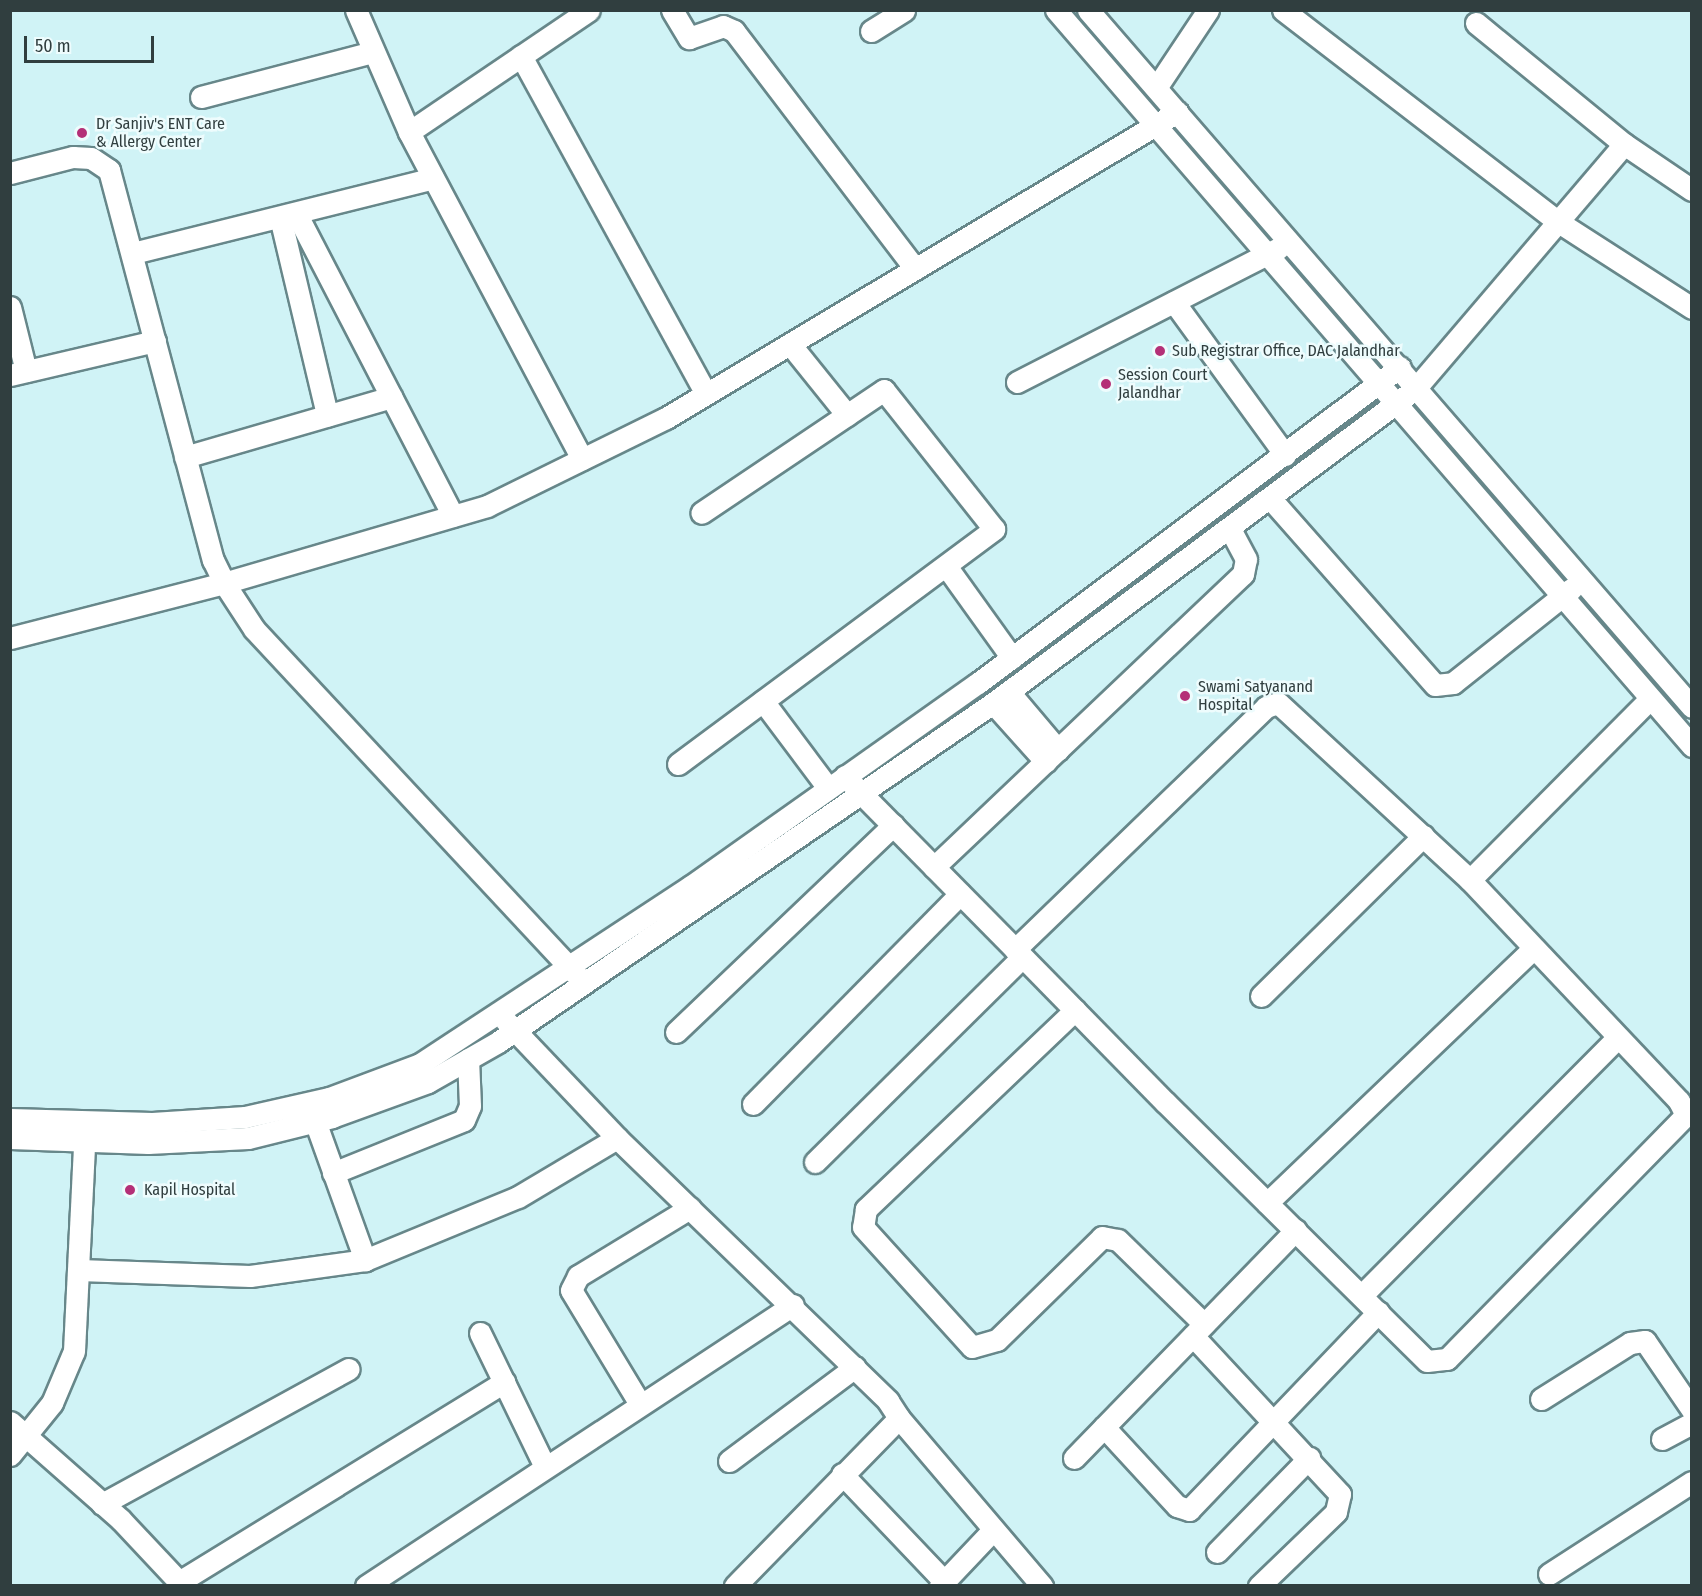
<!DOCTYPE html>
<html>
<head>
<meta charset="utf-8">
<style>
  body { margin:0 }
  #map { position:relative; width:1702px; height:1596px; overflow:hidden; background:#d0f3f6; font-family:"Fira Sans Condensed",sans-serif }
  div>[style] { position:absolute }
  .roads { filter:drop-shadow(2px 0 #67878a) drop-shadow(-2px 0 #67878a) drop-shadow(0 2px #67878a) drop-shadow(0 -2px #67878a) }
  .minor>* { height:21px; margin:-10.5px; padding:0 10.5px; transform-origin:10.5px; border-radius:10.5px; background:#fff }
  .dots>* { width:16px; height:16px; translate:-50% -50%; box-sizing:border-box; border:3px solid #eefcfd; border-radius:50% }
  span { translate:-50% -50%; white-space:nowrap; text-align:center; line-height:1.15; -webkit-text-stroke:5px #eefcfd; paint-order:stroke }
  .poi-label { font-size:16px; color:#303e3f }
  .left { translate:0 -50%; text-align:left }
  .frame { position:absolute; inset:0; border:12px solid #303e3f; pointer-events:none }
  .scale { position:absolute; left:24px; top:36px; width:130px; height:27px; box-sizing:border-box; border:3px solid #303e3f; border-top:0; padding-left:8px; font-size:18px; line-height:21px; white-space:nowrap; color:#303e3f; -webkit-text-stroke:4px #eefcfd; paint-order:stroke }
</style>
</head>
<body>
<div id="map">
  <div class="roads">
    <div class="minor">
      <i style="left:356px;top:10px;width:133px;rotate:66.5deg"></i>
      <i style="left:409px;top:132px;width:370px;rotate:62.1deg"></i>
      <i style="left:672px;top:10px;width:33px;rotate:59deg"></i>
      <i style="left:689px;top:38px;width:36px;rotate:-19deg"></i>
      <i style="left:723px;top:26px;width:12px;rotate:24deg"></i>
      <i style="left:734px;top:31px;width:299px;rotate:52.7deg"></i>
      <i style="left:1056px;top:10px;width:973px;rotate:49.17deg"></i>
      <i style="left:1088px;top:10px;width:922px;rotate:49.09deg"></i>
      <i style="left:1283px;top:10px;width:349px;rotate:37.6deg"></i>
      <i style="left:1560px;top:223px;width:157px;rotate:32.8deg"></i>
      <i style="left:1476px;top:23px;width:191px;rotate:39.3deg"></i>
      <i style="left:1624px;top:144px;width:82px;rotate:34.1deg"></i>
      <i style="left:871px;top:31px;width:39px;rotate:-32deg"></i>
      <i style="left:521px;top:56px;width:385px;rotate:61.3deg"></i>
      <i style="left:1156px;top:88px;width:94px;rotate:-56.3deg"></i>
      <i style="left:201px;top:97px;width:177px;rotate:-14.7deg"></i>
      <i style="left:409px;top:132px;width:217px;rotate:-34.1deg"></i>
      <i style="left:10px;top:173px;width:65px;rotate:-14.3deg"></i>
      <i style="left:73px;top:157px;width:18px;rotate:3deg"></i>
      <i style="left:91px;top:158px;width:22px;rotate:34deg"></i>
      <i style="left:109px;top:170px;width:404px;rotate:75.1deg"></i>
      <i style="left:213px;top:560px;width:25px;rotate:64deg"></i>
      <i style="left:224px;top:583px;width:55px;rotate:56.9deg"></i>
      <i style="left:254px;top:629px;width:476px;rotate:47deg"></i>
      <i style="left:296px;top:213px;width:341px;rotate:62.6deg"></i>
      <i style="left:280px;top:217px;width:204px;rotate:76.6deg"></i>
      <i style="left:133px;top:253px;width:309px;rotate:-14deg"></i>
      <i style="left:1174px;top:302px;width:189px;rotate:54deg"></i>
      <i style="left:10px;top:307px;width:66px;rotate:76deg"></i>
      <i style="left:790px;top:344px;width:91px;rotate:51.2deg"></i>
      <i style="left:10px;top:375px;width:149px;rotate:-13.2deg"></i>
      <i style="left:1017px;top:382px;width:294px;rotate:-27.1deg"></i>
      <i style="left:185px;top:457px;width:215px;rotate:-16.2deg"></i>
      <i style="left:1270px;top:498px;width:249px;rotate:48.6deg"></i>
      <i style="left:1435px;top:685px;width:18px;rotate:-6deg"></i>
      <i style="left:1453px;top:683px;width:151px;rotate:-38.5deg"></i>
      <i style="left:946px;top:566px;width:113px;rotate:54.3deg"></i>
      <i style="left:10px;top:638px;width:221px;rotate:-14.4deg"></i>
      <i style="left:224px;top:583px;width:274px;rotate:-16.3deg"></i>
      <i style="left:487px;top:506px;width:199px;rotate:-26.2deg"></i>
      <i style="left:666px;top:418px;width:596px;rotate:-30.91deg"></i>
      <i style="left:1009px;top:692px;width:76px;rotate:49.8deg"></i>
      <i style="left:763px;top:701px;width:109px;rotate:53.2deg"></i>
      <i style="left:993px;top:703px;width:79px;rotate:48.1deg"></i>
      <i style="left:678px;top:764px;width:394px;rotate:-36.6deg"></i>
      <i style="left:994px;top:529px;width:177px;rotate:-128.4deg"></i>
      <i style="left:884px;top:390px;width:220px;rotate:146.1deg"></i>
      <i style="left:845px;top:776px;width:25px;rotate:47deg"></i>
      <i style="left:862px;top:794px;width:103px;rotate:45.4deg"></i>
      <i style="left:934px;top:867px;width:115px;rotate:45.4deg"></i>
      <i style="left:1015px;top:949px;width:214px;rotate:45.6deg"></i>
      <i style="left:1165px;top:1102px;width:368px;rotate:44.7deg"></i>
      <i style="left:1427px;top:1361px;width:20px;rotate:-6deg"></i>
      <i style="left:1447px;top:1359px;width:342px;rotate:-45.6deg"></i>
      <i style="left:1686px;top:1115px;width:16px;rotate:-117deg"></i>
      <i style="left:1679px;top:1101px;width:304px;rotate:-133.4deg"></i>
      <i style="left:1470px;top:880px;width:261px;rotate:-137.3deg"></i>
      <i style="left:1278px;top:703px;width:13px;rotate:162deg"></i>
      <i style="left:1266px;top:707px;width:349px;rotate:136deg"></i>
      <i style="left:934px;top:867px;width:426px;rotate:-43.5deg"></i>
      <i style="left:1243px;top:574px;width:15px;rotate:-79deg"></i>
      <i style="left:1246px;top:559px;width:34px;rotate:-118deg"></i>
      <i style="left:1470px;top:880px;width:255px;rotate:-45.2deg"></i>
      <i style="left:1261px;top:996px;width:228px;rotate:-44.6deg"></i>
      <i style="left:1075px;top:1010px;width:289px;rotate:136.4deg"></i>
      <i style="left:866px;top:1209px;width:18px;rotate:99deg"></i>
      <i style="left:863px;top:1227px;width:162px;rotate:47.8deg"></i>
      <i style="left:972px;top:1347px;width:26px;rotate:-16deg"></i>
      <i style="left:997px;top:1340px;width:147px;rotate:-44.4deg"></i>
      <i style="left:1102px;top:1237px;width:16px;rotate:11deg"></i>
      <i style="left:1118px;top:1240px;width:120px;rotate:44.3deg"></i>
      <i style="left:505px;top:1020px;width:163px;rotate:46.5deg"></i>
      <i style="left:617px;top:1138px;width:378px;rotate:44.1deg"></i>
      <i style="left:888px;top:1401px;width:20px;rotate:57deg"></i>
      <i style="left:899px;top:1418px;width:235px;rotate:134.3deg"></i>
      <i style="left:676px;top:1032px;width:300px;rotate:-43.6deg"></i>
      <i style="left:753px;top:1104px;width:295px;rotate:-45.4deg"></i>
      <i style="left:10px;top:1119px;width:142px;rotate:1.6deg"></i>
      <i style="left:152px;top:1123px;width:93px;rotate:-3.7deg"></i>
      <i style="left:245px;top:1117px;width:86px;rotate:-12.7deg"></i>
      <i style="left:329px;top:1098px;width:97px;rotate:-20.5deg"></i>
      <i style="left:420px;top:1064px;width:324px;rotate:-33.3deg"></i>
      <i style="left:691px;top:886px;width:352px;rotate:-35.3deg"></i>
      <i style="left:978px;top:683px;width:527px;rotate:-36.83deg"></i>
      <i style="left:315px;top:1121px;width:148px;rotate:70.2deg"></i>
      <i style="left:10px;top:1138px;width:138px;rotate:2.1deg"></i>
      <i style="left:148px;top:1143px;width:100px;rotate:-2.9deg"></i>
      <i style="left:248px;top:1138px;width:87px;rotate:-14deg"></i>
      <i style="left:332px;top:1117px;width:102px;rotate:-20deg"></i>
      <i style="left:428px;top:1082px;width:81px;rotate:-29.7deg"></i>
      <i style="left:498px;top:1042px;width:600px;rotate:-34.41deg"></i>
      <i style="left:993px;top:703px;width:526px;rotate:-36.65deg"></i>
      <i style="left:1415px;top:389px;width:322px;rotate:-49.5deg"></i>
      <i style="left:815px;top:1162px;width:291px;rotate:-44.7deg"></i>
      <i style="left:333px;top:1173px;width:141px;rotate:-22deg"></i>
      <i style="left:464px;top:1120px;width:15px;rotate:-67deg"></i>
      <i style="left:470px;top:1106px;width:47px;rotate:-92.4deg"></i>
      <i style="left:1267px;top:1203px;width:366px;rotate:-43.7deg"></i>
      <i style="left:79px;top:1270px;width:171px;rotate:2deg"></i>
      <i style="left:250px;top:1276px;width:116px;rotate:-7.9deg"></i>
      <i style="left:365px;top:1260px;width:165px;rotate:-22.4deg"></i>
      <i style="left:518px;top:1197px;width:115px;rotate:-30.8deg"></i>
      <i style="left:1362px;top:1295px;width:359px;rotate:-45.2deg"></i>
      <i style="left:480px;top:1333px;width:149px;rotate:64.1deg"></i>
      <i style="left:1193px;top:1336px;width:216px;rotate:47.1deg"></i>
      <i style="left:1340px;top:1494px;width:18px;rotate:103deg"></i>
      <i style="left:1336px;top:1512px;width:107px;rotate:136.1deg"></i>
      <i style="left:1541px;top:1399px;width:105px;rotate:-32.2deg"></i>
      <i style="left:1630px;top:1343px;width:15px;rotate:-8deg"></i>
      <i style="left:1645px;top:1341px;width:83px;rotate:55.7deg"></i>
      <i style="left:640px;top:1404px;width:133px;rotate:-121.2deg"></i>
      <i style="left:571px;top:1290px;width:16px;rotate:-63deg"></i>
      <i style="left:578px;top:1276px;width:131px;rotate:-31.3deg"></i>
      <i style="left:899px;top:1418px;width:221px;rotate:49.6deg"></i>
      <i style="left:10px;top:1422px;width:148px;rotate:41.4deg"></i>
      <i style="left:121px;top:1520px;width:91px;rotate:46.8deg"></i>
      <i style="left:1104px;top:1427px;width:108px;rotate:47.3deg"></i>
      <i style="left:1177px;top:1506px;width:13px;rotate:18deg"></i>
      <i style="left:1189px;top:1510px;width:274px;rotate:-46.3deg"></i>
      <i style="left:1662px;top:1439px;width:34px;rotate:-28deg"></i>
      <i style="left:10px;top:1455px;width:67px;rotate:-51.1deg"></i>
      <i style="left:52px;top:1403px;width:56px;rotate:-67.1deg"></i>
      <i style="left:74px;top:1351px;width:223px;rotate:-87.2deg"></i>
      <i style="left:1074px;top:1458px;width:318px;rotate:-45.8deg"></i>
      <i style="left:729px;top:1461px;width:157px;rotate:-36.7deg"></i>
      <i style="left:842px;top:1474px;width:148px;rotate:46.4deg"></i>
      <i style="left:102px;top:1504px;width:281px;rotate:-28.7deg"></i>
      <i style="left:1217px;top:1552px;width:132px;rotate:-45.6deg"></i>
      <i style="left:1549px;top:1574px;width:170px;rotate:-32.8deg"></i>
      <i style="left:179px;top:1582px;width:382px;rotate:-31.6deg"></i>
      <i style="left:366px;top:1586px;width:511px;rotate:-33.35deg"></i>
      <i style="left:940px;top:1586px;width:74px;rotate:-46.6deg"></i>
    </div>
  </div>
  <div class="dots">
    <i style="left:82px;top:133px;background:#b43077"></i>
    <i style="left:1160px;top:351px;background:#b43077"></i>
    <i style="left:1106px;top:384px;background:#b43077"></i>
    <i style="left:1185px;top:696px;background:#b43077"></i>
    <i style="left:130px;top:1190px;background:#b43077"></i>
  </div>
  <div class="poi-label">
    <span class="left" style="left:96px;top:133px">Dr Sanjiv's ENT Care<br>&amp; Allergy Center</span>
    <span class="left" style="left:1172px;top:351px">Sub Registrar Office, DAC Jalandhar</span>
    <span class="left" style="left:1118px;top:384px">Session Court<br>Jalandhar</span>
    <span class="left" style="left:1198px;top:696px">Swami Satyanand<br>Hospital</span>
    <span class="left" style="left:144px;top:1190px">Kapil Hospital</span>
  </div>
  <div class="frame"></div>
  <div class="scale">50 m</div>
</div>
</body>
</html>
